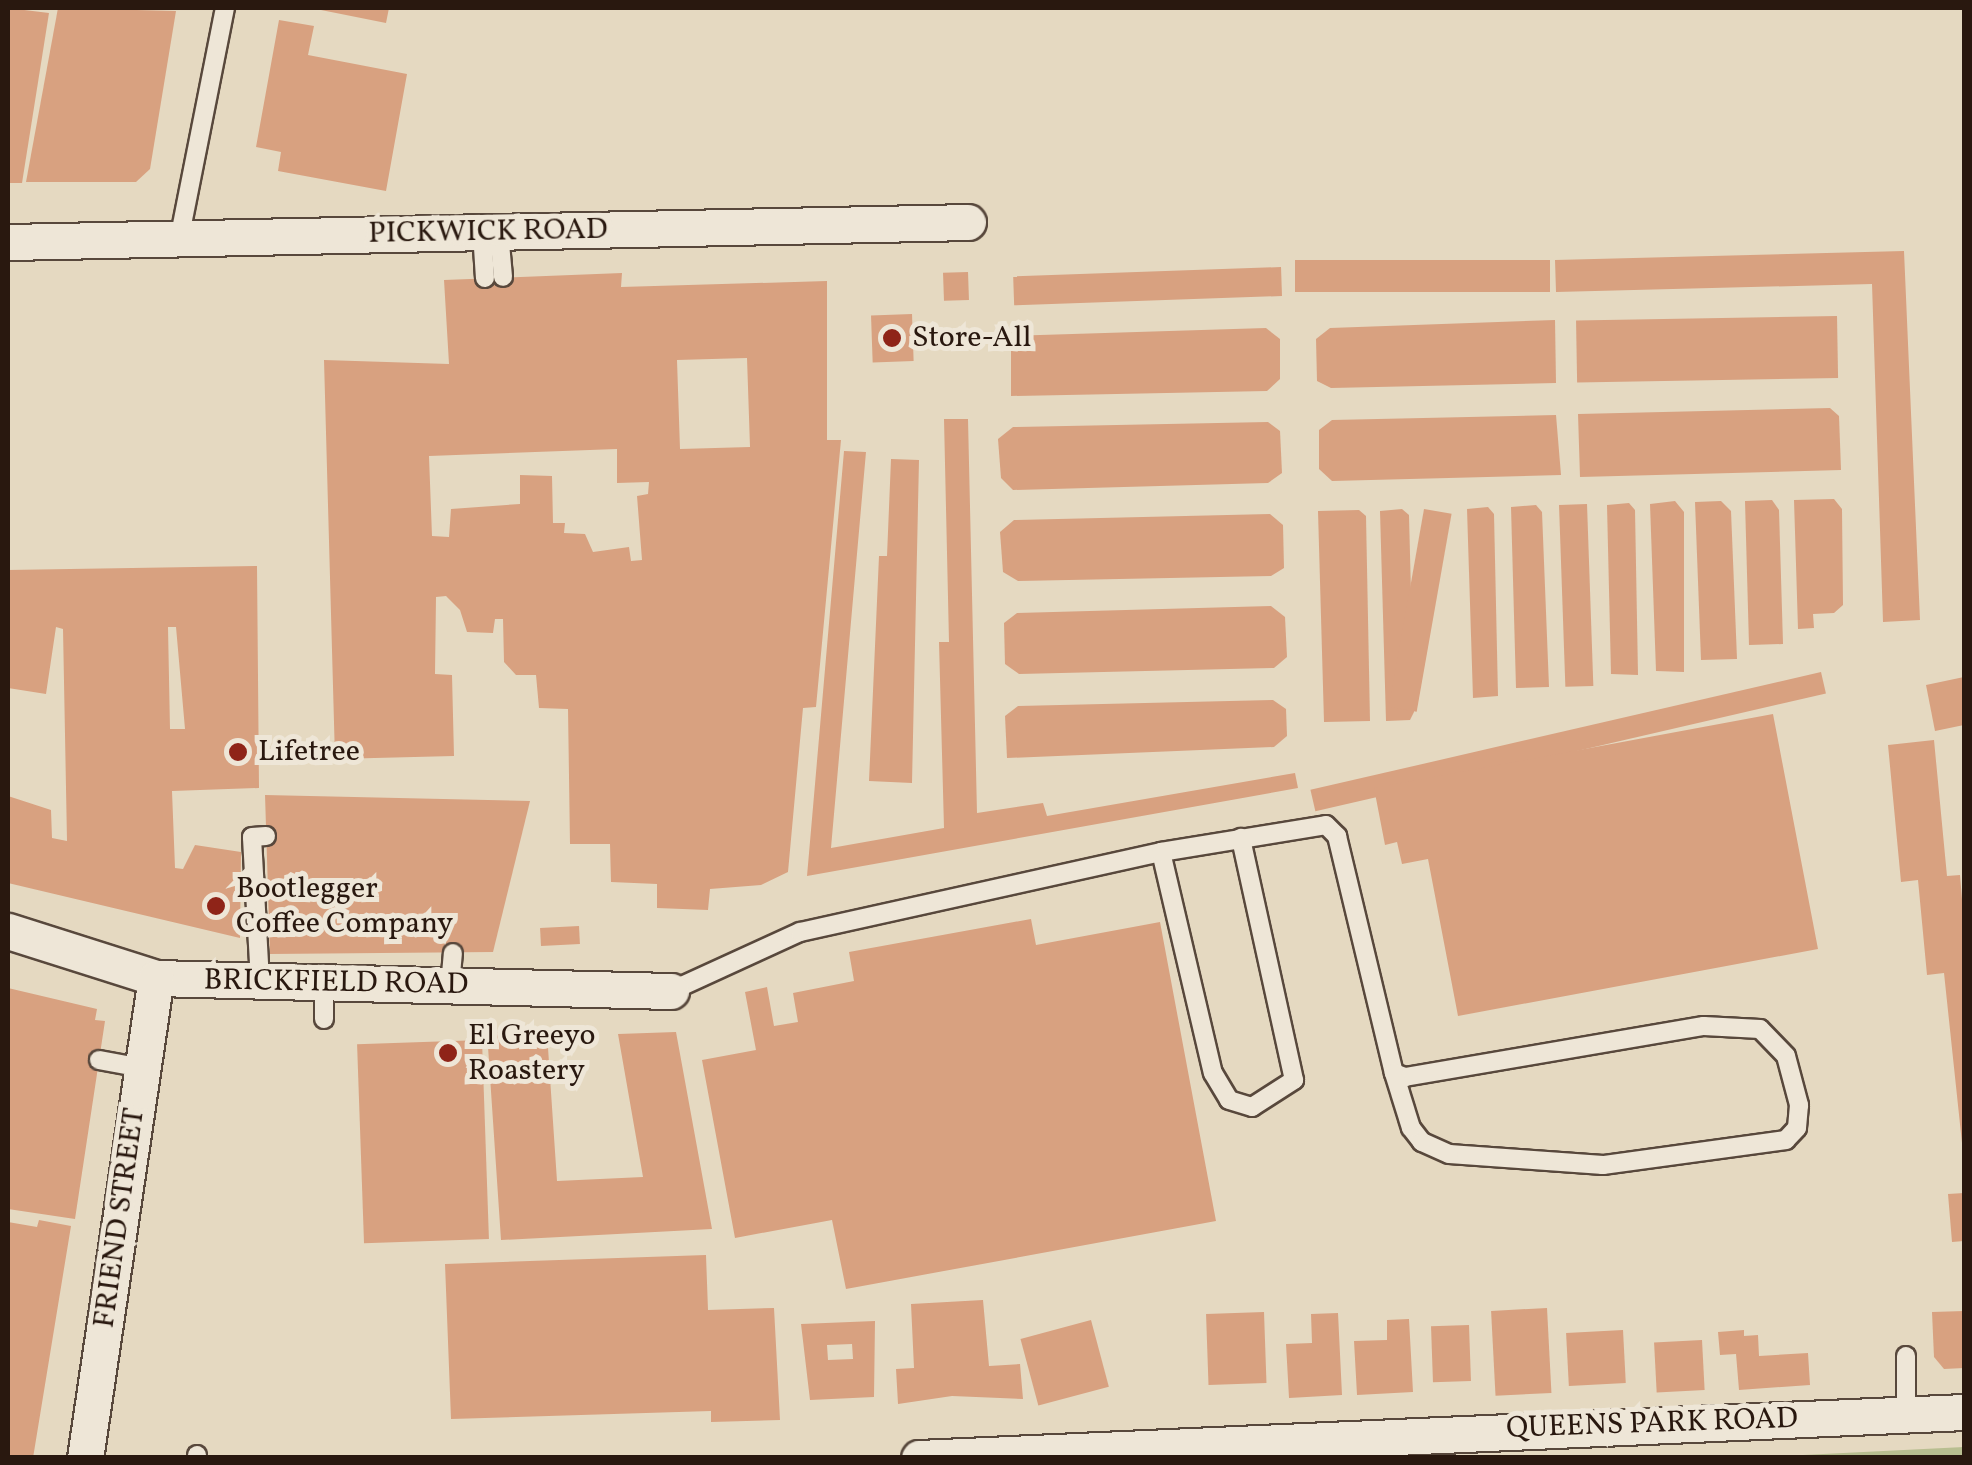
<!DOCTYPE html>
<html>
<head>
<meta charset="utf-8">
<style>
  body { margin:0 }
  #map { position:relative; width:1972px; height:1465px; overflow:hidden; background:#e5d9c1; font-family:Vollkorn,serif }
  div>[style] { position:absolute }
  .green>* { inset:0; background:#b8be90 }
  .building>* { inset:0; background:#d8a180; transform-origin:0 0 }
  .roads { filter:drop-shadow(2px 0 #58483c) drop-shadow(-2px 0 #58483c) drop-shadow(0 2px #58483c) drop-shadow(0 -2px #58483c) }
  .lane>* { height:18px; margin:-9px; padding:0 9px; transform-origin:9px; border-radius:9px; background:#eee6d7 }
  .street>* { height:35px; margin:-17.5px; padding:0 17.5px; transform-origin:17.5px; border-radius:17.5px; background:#eee6d7 }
  .dots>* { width:28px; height:28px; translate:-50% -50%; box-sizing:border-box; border:5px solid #eee6d7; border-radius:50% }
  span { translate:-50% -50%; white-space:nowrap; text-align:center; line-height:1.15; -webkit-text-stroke:10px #eee6d7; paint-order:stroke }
  .street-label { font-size:30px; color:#29180f }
  .poi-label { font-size:30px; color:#29180f }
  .left { translate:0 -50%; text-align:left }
  .frame { position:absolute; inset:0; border:10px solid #29180f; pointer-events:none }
</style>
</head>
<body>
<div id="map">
  <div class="green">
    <i style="clip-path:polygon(1964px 1447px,1964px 1457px,1763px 1457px)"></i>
  </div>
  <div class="building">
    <i style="clip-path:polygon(8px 8px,49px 13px,22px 183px,8px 183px)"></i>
    <i style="clip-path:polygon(58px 8px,176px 11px,150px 169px,136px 182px,26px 182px)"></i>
    <i style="clip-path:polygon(311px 8px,389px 8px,386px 23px)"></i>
    <i style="clip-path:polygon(279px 20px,314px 26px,308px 55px,407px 74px,386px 191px,278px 171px,281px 152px,256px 147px)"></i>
    <i style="clip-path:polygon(1904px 251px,1920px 620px,1883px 622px,1872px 284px,1556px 292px,1555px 260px)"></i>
    <i style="left:1550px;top:260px;width:32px;height:255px;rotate:90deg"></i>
    <i style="left:1281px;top:267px;width:29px;height:268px;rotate:88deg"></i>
    <i style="left:968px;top:272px;width:28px;height:25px;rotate:88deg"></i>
    <i style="clip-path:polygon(evenodd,622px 273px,621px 287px,827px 281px,827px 440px,841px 440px,816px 707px,803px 708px,788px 872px,761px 885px,710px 889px,708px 910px,657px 908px,657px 884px,611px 882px,610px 844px,570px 844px,568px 709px,539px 708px,536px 675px,516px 675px,504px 662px,503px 619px,495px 619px,493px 633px,467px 632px,460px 610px,446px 596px,436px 597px,435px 674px,452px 675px,454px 756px,335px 759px,324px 360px,449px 364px,444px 280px,622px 273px,747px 358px,750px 447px,680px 449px,677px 360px,747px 358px,622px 273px,617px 449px,617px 483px,649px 482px,648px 494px,637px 496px,642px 560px,631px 561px,629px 547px,593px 552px,585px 534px,564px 533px,565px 523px,553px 523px,552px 476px,520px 475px,520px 504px,451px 509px,449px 537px,432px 536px,429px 456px,617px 449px)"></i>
    <i style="left:912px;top:314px;width:47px;height:41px;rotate:88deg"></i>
    <i style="left:1837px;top:316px;width:62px;height:261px;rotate:89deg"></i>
    <i style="clip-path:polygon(1555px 320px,1556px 383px,1331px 388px,1317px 381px,1316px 339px,1330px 328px)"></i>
    <i style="clip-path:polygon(1266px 328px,1280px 339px,1280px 379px,1267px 391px,1011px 396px,1011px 336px)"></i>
    <i style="clip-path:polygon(1830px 408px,1839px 416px,1841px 470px,1580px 477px,1578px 414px)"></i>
    <i style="clip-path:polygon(1556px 415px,1561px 475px,1332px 481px,1319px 469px,1319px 430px,1332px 420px)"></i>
    <i style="clip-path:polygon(944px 419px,968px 419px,977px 813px,1043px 803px,1047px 816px,1295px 773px,1298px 788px,807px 876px,844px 451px,866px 452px,831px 848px,944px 828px,939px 642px,949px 642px)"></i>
    <i style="clip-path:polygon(1268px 422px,1280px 431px,1282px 473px,1268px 483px,1013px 490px,1001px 478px,998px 439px,1013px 427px)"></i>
    <i style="clip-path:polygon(891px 459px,919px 460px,912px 783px,869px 781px,879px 556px,887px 556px)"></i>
    <i style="clip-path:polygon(1834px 499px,1842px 509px,1843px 605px,1834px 613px,1813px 614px,1814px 628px,1798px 629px,1794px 500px)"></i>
    <i style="clip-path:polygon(1772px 500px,1779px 510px,1783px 644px,1749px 645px,1745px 501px)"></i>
    <i style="clip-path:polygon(1675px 501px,1684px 512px,1684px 672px,1656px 671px,1650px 504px)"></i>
    <i style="clip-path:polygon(1721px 501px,1731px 511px,1737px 659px,1701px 660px,1695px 502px)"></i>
    <i style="clip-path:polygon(1629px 503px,1635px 510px,1638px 675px,1611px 674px,1607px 505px)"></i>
    <i style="left:1587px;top:504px;width:182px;height:28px;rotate:88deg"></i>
    <i style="clip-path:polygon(1536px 505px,1542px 512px,1549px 687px,1516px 688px,1511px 507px)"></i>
    <i style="clip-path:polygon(1488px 507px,1494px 514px,1498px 696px,1473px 698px,1467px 509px)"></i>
    <i style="clip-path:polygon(1402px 509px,1409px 515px,1414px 712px,1410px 720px,1386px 721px,1380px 511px)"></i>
    <i style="left:1424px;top:509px;width:28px;height:201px;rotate:10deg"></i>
    <i style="clip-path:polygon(1359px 510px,1366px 516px,1370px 721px,1324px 722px,1318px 511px)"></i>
    <i style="clip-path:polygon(1270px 514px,1283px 525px,1284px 568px,1271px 576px,1018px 581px,1003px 572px,1000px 532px,1014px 520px)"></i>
    <i style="clip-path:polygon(evenodd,257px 566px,259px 788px,172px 791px,175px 868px,183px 869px,195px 845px,241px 852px,240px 938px,8px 883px,8px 796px,51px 810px,52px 838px,67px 841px,63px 629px,56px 627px,46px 694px,8px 688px,8px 570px,257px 566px,168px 627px,176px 627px,185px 729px,170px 729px,168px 627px)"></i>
    <i style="clip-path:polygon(1271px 606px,1285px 617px,1287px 657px,1274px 668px,1019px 674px,1005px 664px,1004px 623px,1017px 613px)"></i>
    <i style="left:1821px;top:672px;width:22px;height:524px;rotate:77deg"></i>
    <i style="clip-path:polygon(1964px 677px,1964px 725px,1935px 731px,1926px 685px)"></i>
    <i style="clip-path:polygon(1273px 700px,1286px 709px,1287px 736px,1274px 747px,1007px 758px,1005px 716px,1018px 706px)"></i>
    <i style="clip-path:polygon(1773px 714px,1818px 949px,1458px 1016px,1428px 859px,1402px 864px,1397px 842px,1385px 845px,1374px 788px)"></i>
    <i style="clip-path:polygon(1934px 740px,1947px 876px,1960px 875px,1964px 923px,1964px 1162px,1944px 973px,1927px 975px,1918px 880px,1901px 882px,1888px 745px)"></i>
    <i style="clip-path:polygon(265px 795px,530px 801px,493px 952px,270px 954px)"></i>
    <i style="clip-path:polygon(1031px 919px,1036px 945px,1160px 922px,1216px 1221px,846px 1289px,832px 1220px,735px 1238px,702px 1060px,756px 1050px,745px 992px,767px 987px,774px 1026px,798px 1022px,793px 993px,854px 981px,849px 952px)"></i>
    <i style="left:579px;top:926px;width:18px;height:39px;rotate:87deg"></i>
    <i style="clip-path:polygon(8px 988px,97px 1009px,95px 1020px,105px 1021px,75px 1219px,8px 1209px)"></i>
    <i style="clip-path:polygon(487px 1032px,547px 1033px,557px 1181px,643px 1177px,618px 1034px,676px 1032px,712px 1229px,501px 1240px)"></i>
    <i style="left:482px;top:1040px;width:199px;height:125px;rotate:88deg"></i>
    <i style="clip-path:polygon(1964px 1193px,1964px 1241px,1952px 1242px,1948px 1194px)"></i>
    <i style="clip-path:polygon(39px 1220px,71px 1226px,33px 1458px,8px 1458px,8px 1222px,37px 1227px)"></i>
    <i style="clip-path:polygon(706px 1255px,708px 1310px,774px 1308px,780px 1420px,711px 1422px,711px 1411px,451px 1419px,445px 1264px)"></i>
    <i style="clip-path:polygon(983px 1300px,989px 1366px,1020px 1364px,1023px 1399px,952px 1396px,898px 1404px,896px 1369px,914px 1368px,911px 1304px)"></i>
    <i style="left:1547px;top:1308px;width:85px;height:56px;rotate:87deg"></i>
    <i style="clip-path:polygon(1964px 1311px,1964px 1368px,1944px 1369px,1934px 1357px,1932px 1312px)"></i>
    <i style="left:1264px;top:1312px;width:71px;height:58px;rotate:88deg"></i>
    <i style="clip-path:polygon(1338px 1313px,1342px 1395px,1289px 1398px,1286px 1344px,1312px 1343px,1311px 1314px)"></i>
    <i style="clip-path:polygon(1409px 1319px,1413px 1392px,1357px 1395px,1354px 1341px,1387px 1340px,1387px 1320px)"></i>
    <i style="left:1091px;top:1320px;width:69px;height:73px;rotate:75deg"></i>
    <i style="clip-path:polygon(evenodd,875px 1321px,874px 1397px,810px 1400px,801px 1324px,875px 1321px,852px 1344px,853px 1359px,828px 1360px,827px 1345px,852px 1344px)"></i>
    <i style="left:1469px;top:1325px;width:56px;height:38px;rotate:88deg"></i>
    <i style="left:1623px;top:1330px;width:53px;height:57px;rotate:87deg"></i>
    <i style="clip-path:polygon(1744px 1330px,1744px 1336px,1758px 1335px,1759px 1356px,1808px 1353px,1810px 1385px,1739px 1390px,1736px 1354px,1720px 1355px,1718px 1332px)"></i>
    <i style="left:1702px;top:1340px;width:50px;height:48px;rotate:87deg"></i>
  </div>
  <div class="roads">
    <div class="lane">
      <i style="left:482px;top:232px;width:46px;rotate:86.3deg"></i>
      <i style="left:499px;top:232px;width:45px;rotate:84.9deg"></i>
      <i style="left:179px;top:240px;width:237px;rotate:-78.8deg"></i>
      <i style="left:1161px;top:852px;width:227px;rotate:76.8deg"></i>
      <i style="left:1213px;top:1073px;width:31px;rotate:59deg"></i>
      <i style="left:1229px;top:1100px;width:24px;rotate:17deg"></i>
      <i style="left:1252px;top:1107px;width:50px;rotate:-32.7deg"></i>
      <i style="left:1294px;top:1080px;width:248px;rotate:-102.4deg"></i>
      <i style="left:260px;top:981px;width:144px;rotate:-93.2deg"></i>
      <i style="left:252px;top:837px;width:14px;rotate:-4deg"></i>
      <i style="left:450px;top:986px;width:33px;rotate:-85deg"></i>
      <i style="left:671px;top:991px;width:142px;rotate:-24.6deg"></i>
      <i style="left:800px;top:932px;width:370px;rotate:-12.5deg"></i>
      <i style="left:1161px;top:852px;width:167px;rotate:-9.3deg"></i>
      <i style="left:1326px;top:825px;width:16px;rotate:45deg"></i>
      <i style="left:1337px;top:836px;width:244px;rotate:76.5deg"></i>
      <i style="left:1394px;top:1073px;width:12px;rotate:20deg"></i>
      <i style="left:1405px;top:1077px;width:303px;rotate:-9.7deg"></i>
      <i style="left:1704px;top:1026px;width:56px;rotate:3.1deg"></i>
      <i style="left:1760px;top:1029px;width:37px;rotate:46deg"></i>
      <i style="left:1786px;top:1056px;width:51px;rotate:75.1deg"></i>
      <i style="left:1799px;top:1105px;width:23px;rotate:95deg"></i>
      <i style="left:1797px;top:1128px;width:16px;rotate:133deg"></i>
      <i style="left:1786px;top:1140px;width:185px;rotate:172.2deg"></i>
      <i style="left:1603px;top:1165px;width:154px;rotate:-175.9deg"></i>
      <i style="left:1449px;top:1154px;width:30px;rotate:-156deg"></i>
      <i style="left:1422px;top:1142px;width:18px;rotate:-128deg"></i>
      <i style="left:1411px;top:1128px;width:58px;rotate:-107.2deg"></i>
      <i style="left:324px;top:1019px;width:35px;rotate:-90deg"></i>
      <i style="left:99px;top:1060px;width:44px;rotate:10.5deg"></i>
      <i style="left:1906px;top:1414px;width:58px;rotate:-90deg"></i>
      <i style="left:197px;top:1455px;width:3px;rotate:90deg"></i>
    </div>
    <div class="street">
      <i style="left:8px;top:242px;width:960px;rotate:-1.19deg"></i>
      <i style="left:8px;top:931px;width:155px;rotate:17.6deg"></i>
      <i style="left:156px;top:978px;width:515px;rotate:1.45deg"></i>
      <i style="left:85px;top:1458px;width:485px;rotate:-81.6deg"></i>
      <i style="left:919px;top:1458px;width:1046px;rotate:-2.52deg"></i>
    </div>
  </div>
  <div class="dots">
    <i style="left:892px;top:338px;background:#8f2418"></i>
    <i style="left:238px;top:752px;background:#8f2418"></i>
    <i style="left:216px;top:906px;background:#8f2418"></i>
    <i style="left:448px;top:1053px;background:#8f2418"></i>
  </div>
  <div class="street-label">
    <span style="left:488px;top:232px;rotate:-1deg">PICKWICK ROAD</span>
    <span style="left:336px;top:983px;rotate:1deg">BRICKFIELD ROAD</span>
    <span style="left:120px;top:1218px;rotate:-82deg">FRIEND STREET</span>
    <span style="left:1652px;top:1424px;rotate:-2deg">QUEENS PARK ROAD</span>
  </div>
  <div class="poi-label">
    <span class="left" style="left:912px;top:338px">Store-All</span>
    <span class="left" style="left:258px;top:752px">Lifetree</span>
    <span class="left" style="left:236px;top:906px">Bootlegger<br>Coffee Company</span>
    <span class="left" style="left:468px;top:1053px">El Greeyo<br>Roastery</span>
  </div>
  <div class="frame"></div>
</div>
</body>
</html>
